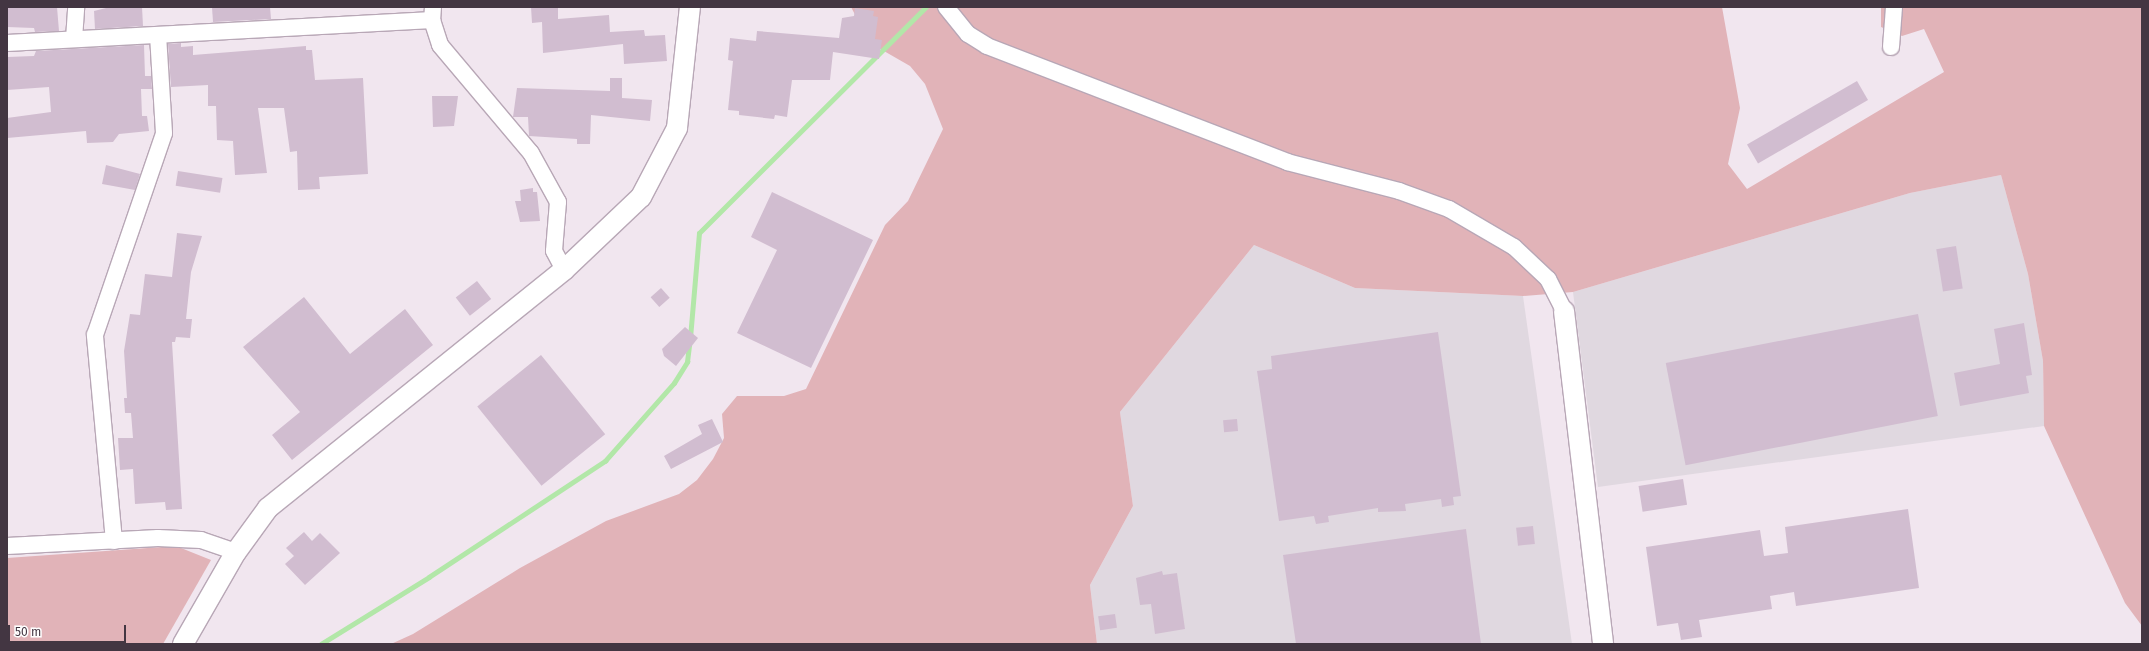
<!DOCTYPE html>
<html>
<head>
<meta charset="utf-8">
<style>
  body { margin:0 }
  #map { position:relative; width:2149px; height:651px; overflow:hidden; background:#f1e6ef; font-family:"Fira Sans",sans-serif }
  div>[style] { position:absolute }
  .industrial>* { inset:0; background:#e0d8e0 }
  .green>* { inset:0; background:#e1b3b8 }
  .stream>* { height:4.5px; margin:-2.25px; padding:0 2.25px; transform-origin:2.25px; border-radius:2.25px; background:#b2e7a8 }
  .building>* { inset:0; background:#d1bdd0; transform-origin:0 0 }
  .roads { filter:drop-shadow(1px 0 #b8a7b6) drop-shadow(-1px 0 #b8a7b6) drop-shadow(0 1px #b8a7b6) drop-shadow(0 -1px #b8a7b6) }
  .minor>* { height:16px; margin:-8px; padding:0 8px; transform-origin:8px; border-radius:8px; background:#fff }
  .tertiary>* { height:20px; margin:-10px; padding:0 10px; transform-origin:10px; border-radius:10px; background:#fff }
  span { translate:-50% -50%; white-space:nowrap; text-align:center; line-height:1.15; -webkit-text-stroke:4px #fff; paint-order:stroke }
  .frame { position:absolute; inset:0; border:8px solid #433642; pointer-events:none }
  .scale { position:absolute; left:8px; top:625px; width:118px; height:18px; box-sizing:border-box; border:2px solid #433642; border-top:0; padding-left:5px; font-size:12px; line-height:14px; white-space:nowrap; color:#433642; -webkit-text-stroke:3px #fff; paint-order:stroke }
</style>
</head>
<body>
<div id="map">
  <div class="industrial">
    <i style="clip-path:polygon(2001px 175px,2028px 274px,2043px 361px,2044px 426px,1598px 487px,1573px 292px,1910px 193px)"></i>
    <i style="clip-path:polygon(1254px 245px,1355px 288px,1523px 296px,1572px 644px,1097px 644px,1090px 585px,1133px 506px,1120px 412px)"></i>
  </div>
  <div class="green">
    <i style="clip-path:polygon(851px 7px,1722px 7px,1740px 108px,1728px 164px,1747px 189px,1944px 72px,1924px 29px,1902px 36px,1881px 27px,1881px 7px,2142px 7px,2142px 626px,2125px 603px,2044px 426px,2043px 361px,2028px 274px,2001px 175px,1910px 193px,1573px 292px,1523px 296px,1355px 288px,1254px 245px,1120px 412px,1133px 506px,1090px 585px,1097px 644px,391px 644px,413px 634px,520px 568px,606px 521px,679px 494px,697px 480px,713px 459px,724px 438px,722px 414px,737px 396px,784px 396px,806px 389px,885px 225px,908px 201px,943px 129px,925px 84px,910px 66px,870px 43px)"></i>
    <i style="clip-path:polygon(176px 546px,211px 560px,163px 644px,7px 644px,7px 558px)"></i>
  </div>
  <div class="stream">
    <i style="left:690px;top:338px;width:105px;rotate:-85.1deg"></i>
    <i style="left:699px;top:233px;width:320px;rotate:-44.9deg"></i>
    <i style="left:321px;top:644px;width:127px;rotate:-31.8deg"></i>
    <i style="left:429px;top:577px;width:211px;rotate:-33.4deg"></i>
    <i style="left:605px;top:461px;width:104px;rotate:-48.5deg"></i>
    <i style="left:674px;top:383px;width:25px;rotate:-58deg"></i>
    <i style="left:687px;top:362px;width:17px;rotate:-83deg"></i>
  </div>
  <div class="building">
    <i style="clip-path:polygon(7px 7px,57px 7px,59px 31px,35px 32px,34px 28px,7px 27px)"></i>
    <i style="clip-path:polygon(110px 7px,142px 7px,143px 26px,95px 29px,94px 11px)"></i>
    <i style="clip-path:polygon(212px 7px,270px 7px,271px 19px,213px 22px)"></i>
    <i style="clip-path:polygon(531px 7px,558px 7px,558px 19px,609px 15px,610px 32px,644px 30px,645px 36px,665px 35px,667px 61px,624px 64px,623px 44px,543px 53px,542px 22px,532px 23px)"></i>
    <i style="clip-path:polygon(855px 8px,874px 11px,873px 16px,878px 17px,875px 39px,882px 40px,879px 59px,833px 52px,830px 80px,792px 80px,787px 117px,775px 115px,774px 119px,739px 115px,739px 111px,728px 110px,733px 61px,728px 60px,730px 38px,756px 41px,757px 31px,839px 38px,842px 18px,854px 16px)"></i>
    <i style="clip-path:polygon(181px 43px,181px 47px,193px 46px,193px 55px,306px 46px,306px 50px,312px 50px,315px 80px,363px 78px,368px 174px,319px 177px,320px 189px,298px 190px,297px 151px,290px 152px,284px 108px,258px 108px,267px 173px,235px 175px,233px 141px,217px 140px,216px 106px,208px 106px,208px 85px,171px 87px,168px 44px)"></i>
    <i style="clip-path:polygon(144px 45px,145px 76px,151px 76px,152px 89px,141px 89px,142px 116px,147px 116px,149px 131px,119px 134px,113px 142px,87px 143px,86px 131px,7px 138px,7px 118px,51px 112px,49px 87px,7px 90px,7px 57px,34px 56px,36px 51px)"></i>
    <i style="clip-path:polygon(610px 78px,622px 78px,622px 98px,652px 100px,650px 121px,591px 115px,590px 144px,577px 144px,577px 139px,529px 136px,528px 117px,513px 117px,517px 88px,610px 91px)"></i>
    <i style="left:1857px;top:81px;width:22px;height:127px;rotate:60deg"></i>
    <i style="clip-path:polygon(432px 96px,458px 96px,454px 126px,433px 127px)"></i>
    <i style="clip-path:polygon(106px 165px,140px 174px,135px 190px,102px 184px)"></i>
    <i style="left:178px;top:171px;width:45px;height:15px;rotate:9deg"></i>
    <i style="clip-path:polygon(533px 188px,533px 192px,537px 192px,540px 221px,520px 222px,515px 201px,521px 201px,520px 190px)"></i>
    <i style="clip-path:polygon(772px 192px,873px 240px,811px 368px,737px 333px,777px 250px,751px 237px)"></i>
    <i style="clip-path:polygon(177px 233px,202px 236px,191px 272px,186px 319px,192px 319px,190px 338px,176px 337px,175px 342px,172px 342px,182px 509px,166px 510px,165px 502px,135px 504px,133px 469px,120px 470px,118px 438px,133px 438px,131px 413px,125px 413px,124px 398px,127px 398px,124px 351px,130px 314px,140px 315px,145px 274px,172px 277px)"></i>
    <i style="left:1956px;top:246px;width:43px;height:20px;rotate:81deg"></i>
    <i style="left:477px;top:281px;width:23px;height:27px;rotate:52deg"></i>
    <i style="left:661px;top:288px;width:13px;height:14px;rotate:48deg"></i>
    <i style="clip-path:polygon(304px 297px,350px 354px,405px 309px,433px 345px,292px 460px,272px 435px,300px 412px,243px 347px)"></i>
    <i style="left:1918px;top:314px;width:104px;height:257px;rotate:79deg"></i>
    <i style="clip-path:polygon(2024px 323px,2032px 375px,2026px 376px,2029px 393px,1960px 406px,1954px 373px,2000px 364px,1994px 329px)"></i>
    <i style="clip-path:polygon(685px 327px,698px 338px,676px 366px,664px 356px,662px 349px)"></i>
    <i style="clip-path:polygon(1438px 332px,1461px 496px,1453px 497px,1454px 505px,1442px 507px,1441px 499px,1405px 504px,1406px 511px,1378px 512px,1378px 508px,1328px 516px,1329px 522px,1316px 524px,1314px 516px,1279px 521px,1257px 371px,1272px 369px,1271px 356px)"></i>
    <i style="left:541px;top:355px;width:102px;height:82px;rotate:51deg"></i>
    <i style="clip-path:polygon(712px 419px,723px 442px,671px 469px,664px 456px,702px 434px,698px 425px)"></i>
    <i style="left:1237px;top:419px;width:12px;height:14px;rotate:85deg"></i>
    <i style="left:1683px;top:479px;width:26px;height:45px;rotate:81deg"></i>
    <i style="clip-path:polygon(1908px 509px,1919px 588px,1796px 606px,1794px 592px,1770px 596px,1772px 609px,1699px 620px,1702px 637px,1681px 640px,1678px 623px,1657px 626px,1646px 547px,1760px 530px,1764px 556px,1788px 553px,1785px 527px)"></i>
    <i style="left:1533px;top:526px;width:18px;height:17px;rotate:84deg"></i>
    <i style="clip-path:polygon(1466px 529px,1481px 644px,1296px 644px,1283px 555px)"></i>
    <i style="clip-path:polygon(304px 532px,312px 541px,320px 533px,340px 553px,305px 585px,285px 564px,294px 556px,286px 548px)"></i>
    <i style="clip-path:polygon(1162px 571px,1163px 575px,1177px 573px,1185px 629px,1155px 634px,1151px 604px,1140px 605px,1136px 578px)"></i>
    <i style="left:1115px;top:614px;width:14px;height:17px;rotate:82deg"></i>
  </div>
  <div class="roads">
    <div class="minor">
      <i style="left:433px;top:7px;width:13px;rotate:94deg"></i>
      <i style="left:432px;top:20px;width:26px;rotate:72deg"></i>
      <i style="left:440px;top:45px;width:141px;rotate:49.9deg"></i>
      <i style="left:531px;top:153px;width:56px;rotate:61.1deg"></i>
      <i style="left:558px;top:202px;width:49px;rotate:94.7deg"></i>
      <i style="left:554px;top:251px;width:21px;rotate:62deg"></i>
      <i style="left:946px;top:7px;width:35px;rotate:51deg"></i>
      <i style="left:968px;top:34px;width:22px;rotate:32deg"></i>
      <i style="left:987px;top:46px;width:322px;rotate:21.1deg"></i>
      <i style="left:1287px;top:162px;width:116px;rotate:14.5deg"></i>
      <i style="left:1399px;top:191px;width:53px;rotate:19.8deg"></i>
      <i style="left:1449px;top:209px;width:75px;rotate:30.3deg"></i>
      <i style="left:1514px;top:247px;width:47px;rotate:43.3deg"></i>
      <i style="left:1548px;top:279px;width:36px;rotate:63deg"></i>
      <i style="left:74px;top:39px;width:32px;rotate:-86deg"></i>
      <i style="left:7px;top:43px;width:426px;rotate:-3.1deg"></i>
      <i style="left:1891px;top:47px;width:40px;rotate:-85.7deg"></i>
      <i style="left:114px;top:541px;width:207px;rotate:-95.3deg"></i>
      <i style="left:95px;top:335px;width:213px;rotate:-71.1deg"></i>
      <i style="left:164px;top:133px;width:97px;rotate:-93.5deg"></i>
      <i style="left:7px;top:546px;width:151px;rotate:-3deg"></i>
      <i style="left:158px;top:538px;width:43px;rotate:2.7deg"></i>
      <i style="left:201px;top:540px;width:37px;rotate:19deg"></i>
    </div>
    <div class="tertiary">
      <i style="left:1564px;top:311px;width:335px;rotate:83.3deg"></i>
      <i style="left:183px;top:644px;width:106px;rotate:-60.1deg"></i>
      <i style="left:236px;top:552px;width:54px;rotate:-54deg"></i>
      <i style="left:268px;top:508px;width:380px;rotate:-38.8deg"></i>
      <i style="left:564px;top:270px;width:106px;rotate:-43.5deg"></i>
      <i style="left:641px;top:197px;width:78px;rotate:-62.4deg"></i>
      <i style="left:677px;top:128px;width:122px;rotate:-83.9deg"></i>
    </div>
  </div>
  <div class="frame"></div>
  <div class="scale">50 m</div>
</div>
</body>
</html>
